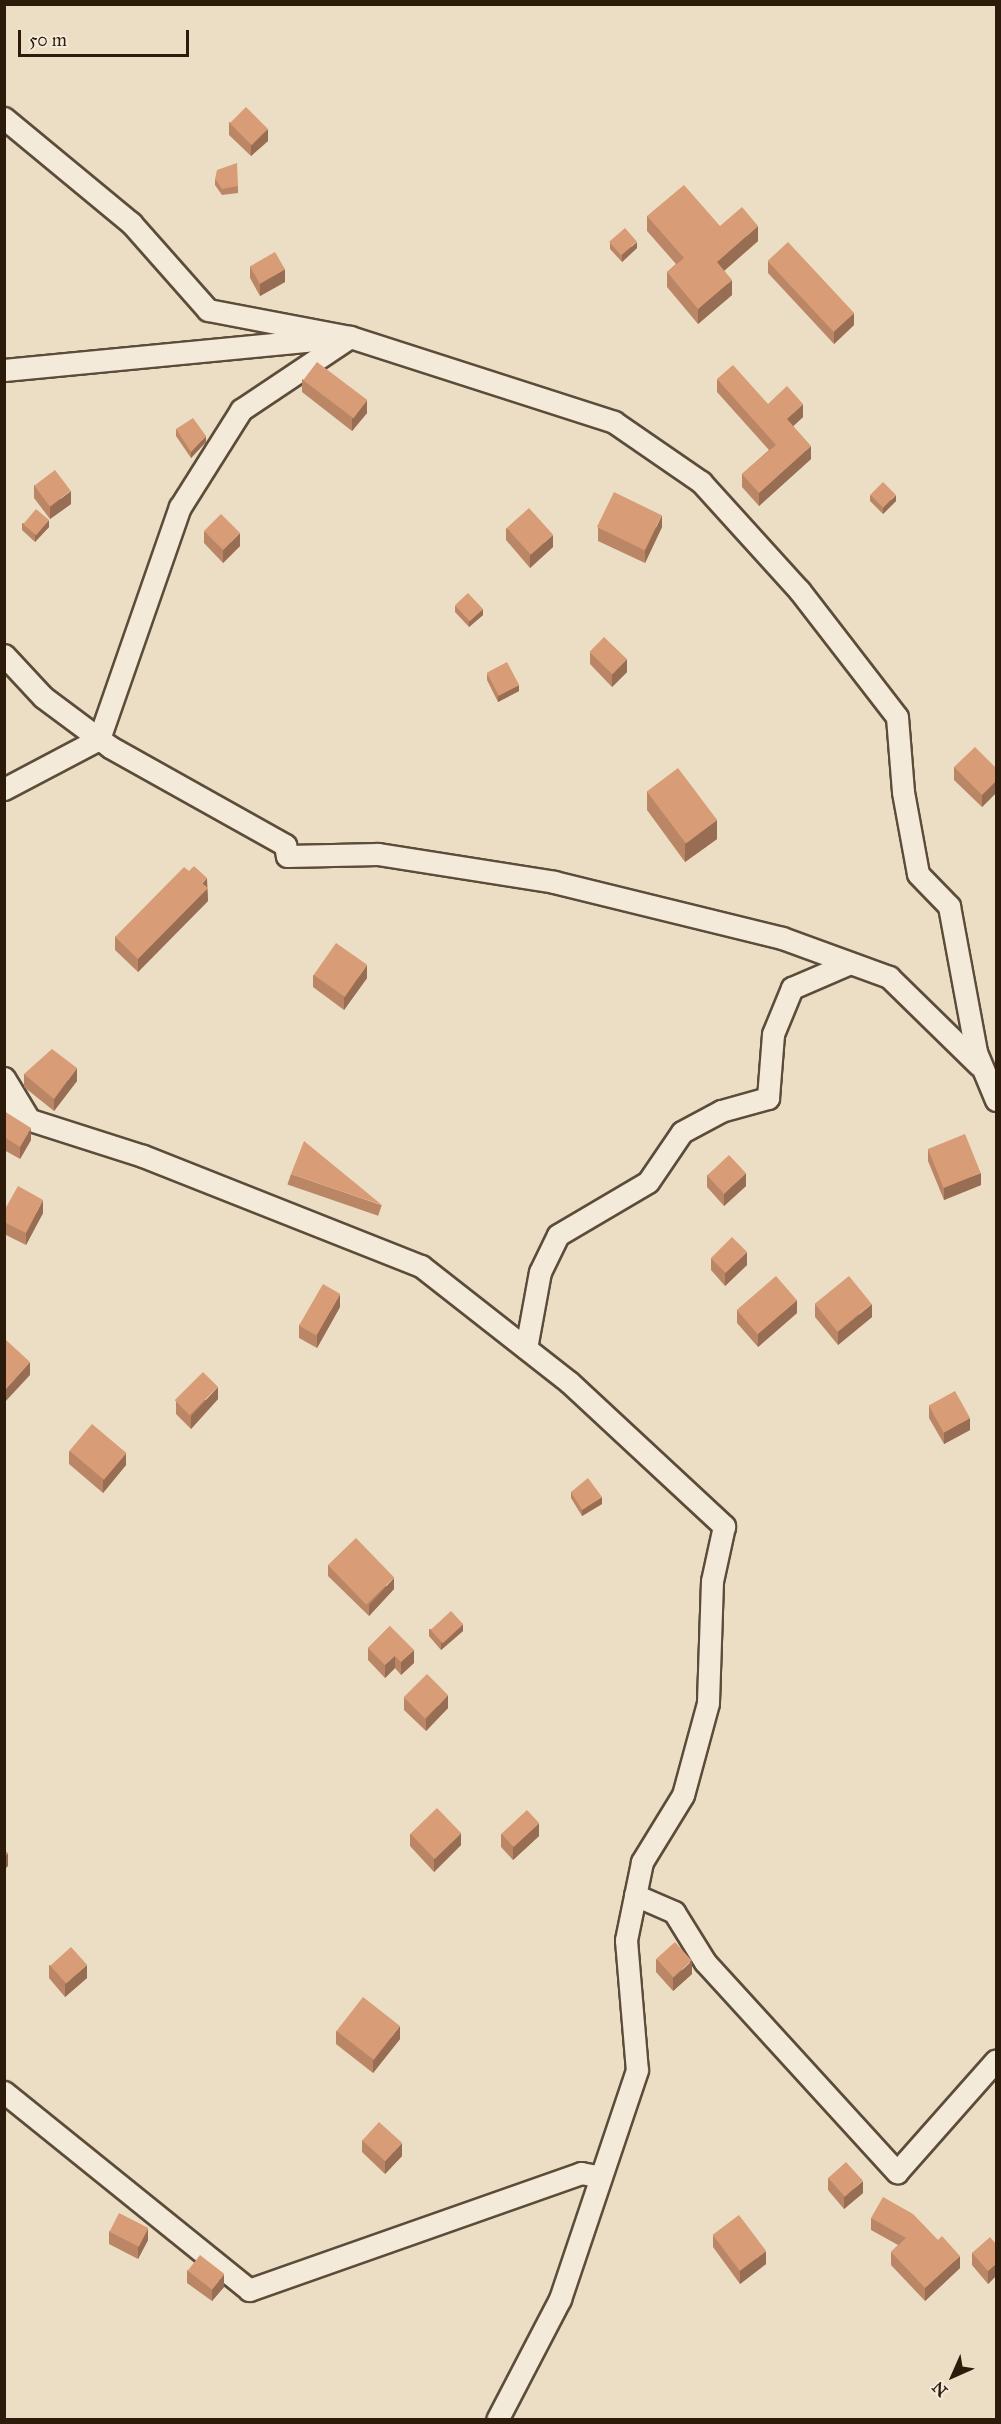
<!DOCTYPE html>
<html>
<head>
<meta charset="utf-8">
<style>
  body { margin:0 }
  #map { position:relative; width:1001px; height:2424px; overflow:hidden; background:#ecdec4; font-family:"IM FELL Great Primer",serif }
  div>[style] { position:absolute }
  .roads { filter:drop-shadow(2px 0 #5c4c39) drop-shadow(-2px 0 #5c4c39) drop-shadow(0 2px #5c4c39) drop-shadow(0 -2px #5c4c39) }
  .street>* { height:21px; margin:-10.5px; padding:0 10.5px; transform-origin:10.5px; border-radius:10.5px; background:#f3ead9 }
  .wall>* { inset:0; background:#ba8665; transform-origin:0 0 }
  .shaded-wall>* { inset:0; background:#976d53 }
  .building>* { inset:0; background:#d89c76; transform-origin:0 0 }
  span { translate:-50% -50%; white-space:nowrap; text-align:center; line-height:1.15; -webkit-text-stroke:4.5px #f3ead9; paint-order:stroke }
  .frame { position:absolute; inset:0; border:6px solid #2c1b0b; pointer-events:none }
  .north { position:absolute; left:923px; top:2346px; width:60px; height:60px; -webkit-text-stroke:4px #f3ead9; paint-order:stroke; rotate:225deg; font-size:16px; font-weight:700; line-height:24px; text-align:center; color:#2c1b0b }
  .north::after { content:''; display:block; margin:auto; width:21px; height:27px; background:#2c1b0b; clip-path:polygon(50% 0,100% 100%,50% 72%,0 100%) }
  .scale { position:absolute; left:18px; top:30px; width:171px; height:27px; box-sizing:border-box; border:3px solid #2c1b0b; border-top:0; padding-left:8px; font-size:18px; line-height:21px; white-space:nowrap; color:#2c1b0b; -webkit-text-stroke:4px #f3ead9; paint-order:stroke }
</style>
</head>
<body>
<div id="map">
  <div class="roads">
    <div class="street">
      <i style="left:4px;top:118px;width:165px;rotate:39.6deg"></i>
      <i style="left:131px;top:223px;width:116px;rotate:48.5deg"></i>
      <i style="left:208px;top:310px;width:145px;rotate:10.8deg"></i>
      <i style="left:350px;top:337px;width:277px;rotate:17.8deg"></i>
      <i style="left:614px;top:422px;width:106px;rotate:34.6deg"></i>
      <i style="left:701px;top:482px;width:146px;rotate:47.8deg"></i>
      <i style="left:799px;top:590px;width:160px;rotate:52.3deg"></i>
      <i style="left:897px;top:717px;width:75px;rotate:85.4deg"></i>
      <i style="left:903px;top:792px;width:83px;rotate:79.6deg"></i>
      <i style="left:918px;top:874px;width:45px;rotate:45.9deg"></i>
      <i style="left:949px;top:906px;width:148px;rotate:79.5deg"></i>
      <i style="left:976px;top:1052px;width:52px;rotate:67.4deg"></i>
      <i style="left:4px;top:370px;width:323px;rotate:-5.5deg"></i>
      <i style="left:4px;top:655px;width:57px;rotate:47.1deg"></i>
      <i style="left:43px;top:697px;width:84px;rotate:36.7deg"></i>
      <i style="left:110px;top:747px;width:201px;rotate:29.2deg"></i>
      <i style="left:285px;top:845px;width:11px;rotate:80deg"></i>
      <i style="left:287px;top:856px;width:91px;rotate:-1.3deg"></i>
      <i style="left:378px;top:854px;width:178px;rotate:9deg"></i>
      <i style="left:554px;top:882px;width:235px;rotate:13.8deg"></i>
      <i style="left:782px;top:938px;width:114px;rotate:20deg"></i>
      <i style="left:889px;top:977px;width:126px;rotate:44.4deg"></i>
      <i style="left:4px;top:789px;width:107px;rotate:-27.8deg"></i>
      <i style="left:99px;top:739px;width:246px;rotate:-70.8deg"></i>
      <i style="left:180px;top:507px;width:115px;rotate:-57.8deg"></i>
      <i style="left:241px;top:410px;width:131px;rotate:-33.8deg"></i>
      <i style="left:4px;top:1078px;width:44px;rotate:58.8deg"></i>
      <i style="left:4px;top:1104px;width:21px;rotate:37deg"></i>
      <i style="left:21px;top:1117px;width:128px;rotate:17.7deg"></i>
      <i style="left:143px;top:1156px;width:299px;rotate:21.6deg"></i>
      <i style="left:421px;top:1266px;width:188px;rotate:38.1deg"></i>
      <i style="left:569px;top:1382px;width:212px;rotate:42.9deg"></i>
      <i style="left:724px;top:1526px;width:56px;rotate:102.3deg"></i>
      <i style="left:712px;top:1581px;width:122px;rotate:91.9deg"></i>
      <i style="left:708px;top:1703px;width:95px;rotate:105.2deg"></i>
      <i style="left:683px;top:1795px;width:79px;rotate:121.5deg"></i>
      <i style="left:642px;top:1862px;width:80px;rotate:101.6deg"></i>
      <i style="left:626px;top:1940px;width:130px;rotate:85.2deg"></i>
      <i style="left:637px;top:2070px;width:242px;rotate:108.6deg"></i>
      <i style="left:560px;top:2299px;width:136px;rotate:117.5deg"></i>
      <i style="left:526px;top:1348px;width:77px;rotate:-79.6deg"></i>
      <i style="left:540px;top:1272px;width:41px;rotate:-64.1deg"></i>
      <i style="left:558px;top:1235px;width:104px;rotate:-30.5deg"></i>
      <i style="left:648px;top:1182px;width:60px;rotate:-55.8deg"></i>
      <i style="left:682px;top:1132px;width:44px;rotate:-28.3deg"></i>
      <i style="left:721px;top:1111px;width:49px;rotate:-15.5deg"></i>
      <i style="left:768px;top:1098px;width:64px;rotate:-85.5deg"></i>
      <i style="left:773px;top:1034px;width:50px;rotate:-67.6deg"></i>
      <i style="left:792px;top:988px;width:63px;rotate:-23.3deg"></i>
      <i style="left:635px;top:1895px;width:43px;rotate:23.6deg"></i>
      <i style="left:674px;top:1912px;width:59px;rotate:58.2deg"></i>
      <i style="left:705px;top:1962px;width:285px;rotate:47.6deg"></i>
      <i style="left:897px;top:2172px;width:149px;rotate:-48.5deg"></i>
      <i style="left:4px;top:2092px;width:315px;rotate:38.9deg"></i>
      <i style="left:249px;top:2290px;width:352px;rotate:-19.4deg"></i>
      <i style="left:581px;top:2173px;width:20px;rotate:11deg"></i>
    </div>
  </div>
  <div class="wall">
    <i style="clip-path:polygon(229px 122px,268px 141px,251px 156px,229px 135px)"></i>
    <i style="clip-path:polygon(215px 179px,238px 186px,238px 193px,222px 195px,215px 185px)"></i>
    <i style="clip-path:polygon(647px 216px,720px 226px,758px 241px,724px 271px,732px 295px,698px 324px,667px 287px,667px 272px,676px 264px,647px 231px)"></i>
    <i style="clip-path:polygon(610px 242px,637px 248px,622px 262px,610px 249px)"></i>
    <i style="clip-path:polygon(768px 261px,854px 325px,834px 344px,768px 273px)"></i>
    <i style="clip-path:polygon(250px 266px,285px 282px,260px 296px,250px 278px)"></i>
    <i style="clip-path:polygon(302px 379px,367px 413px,352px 431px,302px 392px)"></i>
    <i style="clip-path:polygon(717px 379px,768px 404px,803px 417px,793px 426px,811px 459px,759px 506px,742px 487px,742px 474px,769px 450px,717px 392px)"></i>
    <i style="clip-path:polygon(176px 429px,206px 442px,191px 458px,176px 436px)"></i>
    <i style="clip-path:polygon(34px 485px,71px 504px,50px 519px,34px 498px)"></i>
    <i style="clip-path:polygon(870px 495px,896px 501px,883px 514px,870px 501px)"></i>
    <i style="clip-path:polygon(22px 523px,49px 527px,35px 542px,22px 530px)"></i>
    <i style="clip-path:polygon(662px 527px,645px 563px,598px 541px,598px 528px)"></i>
    <i style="clip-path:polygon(506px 528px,553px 547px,530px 568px,506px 540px)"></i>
    <i style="clip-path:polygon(204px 531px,240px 546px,223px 563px,204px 543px)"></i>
    <i style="clip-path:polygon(455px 606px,483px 615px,469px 627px,455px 612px)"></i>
    <i style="clip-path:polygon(590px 652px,627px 672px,612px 687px,590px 664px)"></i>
    <i style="clip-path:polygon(487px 674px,519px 691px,498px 702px,487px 680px)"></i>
    <i style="clip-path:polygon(954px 767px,996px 768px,996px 793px,982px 807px,954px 780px)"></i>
    <i style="clip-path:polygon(647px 791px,717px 839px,685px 862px,647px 810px)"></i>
    <i style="clip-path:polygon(207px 888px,208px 901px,138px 972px,115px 950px,115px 937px)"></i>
    <i style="clip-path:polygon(313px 975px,367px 978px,344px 1010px,313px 987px)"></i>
    <i style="clip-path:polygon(24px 1074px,77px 1081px,54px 1111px,24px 1087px)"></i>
    <i style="clip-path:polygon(4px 1111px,31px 1140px,20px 1159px,4px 1150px)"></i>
    <i style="clip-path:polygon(928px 1149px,981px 1185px,944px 1200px,928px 1161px)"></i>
    <i style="left:291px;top:1174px;width:96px;height:11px;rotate:19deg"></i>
    <i style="clip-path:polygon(707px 1175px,746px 1186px,724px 1206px,707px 1187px)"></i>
    <i style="clip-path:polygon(4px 1211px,43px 1213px,26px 1245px,4px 1234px)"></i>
    <i style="clip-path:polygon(711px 1258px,747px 1265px,725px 1286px,711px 1270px)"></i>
    <i style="clip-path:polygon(815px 1304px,872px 1317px,838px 1345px,815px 1317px)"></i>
    <i style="clip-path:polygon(340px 1307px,317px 1348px,299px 1338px,299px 1325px)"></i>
    <i style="clip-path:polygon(737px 1310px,797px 1313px,758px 1347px,737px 1323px)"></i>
    <i style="clip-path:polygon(218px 1399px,191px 1429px,176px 1414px,176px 1402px)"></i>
    <i style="clip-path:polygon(929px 1405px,970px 1430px,944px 1444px,929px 1418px)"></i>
    <i style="clip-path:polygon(69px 1451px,126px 1465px,103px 1493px,69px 1464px)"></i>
    <i style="clip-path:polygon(571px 1492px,602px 1504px,582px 1516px,571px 1498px)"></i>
    <i style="clip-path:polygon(328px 1565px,394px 1589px,369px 1616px,328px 1576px)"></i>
    <i style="clip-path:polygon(390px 1626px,414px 1663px,401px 1675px,395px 1668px,385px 1678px,368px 1660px,368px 1648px)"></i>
    <i style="clip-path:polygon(429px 1629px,463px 1631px,441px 1650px,429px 1636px)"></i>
    <i style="clip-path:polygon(404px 1698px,448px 1708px,426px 1731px,404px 1710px)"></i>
    <i style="clip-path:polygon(410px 1834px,461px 1845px,434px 1872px,410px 1846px)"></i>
    <i style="clip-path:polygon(501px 1834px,539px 1836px,513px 1860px,501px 1847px)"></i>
    <i style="clip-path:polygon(656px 1959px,692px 1974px,673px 1991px,656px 1972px)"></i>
    <i style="clip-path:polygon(49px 1965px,87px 1978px,65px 1997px,49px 1978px)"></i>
    <i style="clip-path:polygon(336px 2031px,400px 2039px,373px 2073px,336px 2044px)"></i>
    <i style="clip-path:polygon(362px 2140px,402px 2156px,385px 2174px,362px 2152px)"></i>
    <i style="clip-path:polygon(828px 2178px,863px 2193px,844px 2209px,828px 2190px)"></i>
    <i style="clip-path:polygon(871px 2218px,938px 2240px,960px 2268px,925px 2301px,891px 2265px,891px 2252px,898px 2245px,871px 2230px)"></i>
    <i style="clip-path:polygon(109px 2231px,148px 2240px,138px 2259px,109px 2244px)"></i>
    <i style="clip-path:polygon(713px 2235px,766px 2264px,740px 2284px,713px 2247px)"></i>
    <i style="clip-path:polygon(996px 2244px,996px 2276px,988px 2284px,972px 2265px,972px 2253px)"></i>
    <i style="clip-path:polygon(187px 2270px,224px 2287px,212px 2301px,187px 2283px)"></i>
  </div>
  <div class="shaded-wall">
    <i style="clip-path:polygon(268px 129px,268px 141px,251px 156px,251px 143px)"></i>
    <i style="clip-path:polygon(758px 226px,758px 241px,717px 277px,717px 262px)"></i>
    <i style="clip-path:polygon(637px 242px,637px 248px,622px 262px,622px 255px)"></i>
    <i style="clip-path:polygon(285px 269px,285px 282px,260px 296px,260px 284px)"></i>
    <i style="clip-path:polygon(732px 280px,732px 295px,698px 324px,698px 309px)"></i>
    <i style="clip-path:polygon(854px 313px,854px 325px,834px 344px,834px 331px)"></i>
    <i style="clip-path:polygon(367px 400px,367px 413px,352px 431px,352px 419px)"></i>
    <i style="clip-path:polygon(803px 404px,803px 417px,787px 432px,787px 419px)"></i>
    <i style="clip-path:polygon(206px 436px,206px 442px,191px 458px,191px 452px)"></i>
    <i style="clip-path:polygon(811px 446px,811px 459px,759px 506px,759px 493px)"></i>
    <i style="clip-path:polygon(71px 491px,71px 504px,50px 519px,50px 507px)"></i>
    <i style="clip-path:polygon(896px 495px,896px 501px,883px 514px,883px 508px)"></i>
    <i style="clip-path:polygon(662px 515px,662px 527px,645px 563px,645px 551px)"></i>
    <i style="clip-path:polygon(49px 520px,49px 527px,35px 542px,35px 535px)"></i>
    <i style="clip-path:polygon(240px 533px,240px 546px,223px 563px,223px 550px)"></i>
    <i style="clip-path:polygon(553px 535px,553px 547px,530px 568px,530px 555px)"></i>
    <i style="clip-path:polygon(483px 609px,483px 615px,469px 627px,469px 621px)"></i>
    <i style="clip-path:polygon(627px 659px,627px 672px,612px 687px,612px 674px)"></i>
    <i style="clip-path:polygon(519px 685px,519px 691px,498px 702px,498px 696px)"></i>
    <i style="clip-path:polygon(996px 781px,996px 793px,982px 807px,982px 795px)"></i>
    <i style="clip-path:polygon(717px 820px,717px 839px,685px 862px,685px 843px)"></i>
    <i style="clip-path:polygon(207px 878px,208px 901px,138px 972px,138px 959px)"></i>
    <i style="clip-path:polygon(367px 965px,367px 978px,344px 1010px,344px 998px)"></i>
    <i style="clip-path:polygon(77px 1068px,77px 1081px,54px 1111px,54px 1099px)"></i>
    <i style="clip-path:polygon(31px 1128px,31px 1140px,20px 1159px,20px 1147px)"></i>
    <i style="clip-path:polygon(746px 1173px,746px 1186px,724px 1206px,724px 1194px)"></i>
    <i style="clip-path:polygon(981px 1173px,981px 1185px,944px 1200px,944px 1187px)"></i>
    <i style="clip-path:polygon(43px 1200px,43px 1213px,26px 1245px,26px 1233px)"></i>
    <i style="clip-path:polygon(747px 1252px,747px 1265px,725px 1286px,725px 1273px)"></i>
    <i style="clip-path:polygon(340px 1294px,340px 1307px,317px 1348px,317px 1335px)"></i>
    <i style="clip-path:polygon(797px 1300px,797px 1313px,758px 1347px,758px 1334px)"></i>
    <i style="clip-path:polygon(872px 1304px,872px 1317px,838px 1345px,838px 1332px)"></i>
    <i style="clip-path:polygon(30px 1362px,30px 1375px,4px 1403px,4px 1391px)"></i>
    <i style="clip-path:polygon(218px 1387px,218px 1399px,191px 1429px,191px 1416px)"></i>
    <i style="clip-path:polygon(970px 1418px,970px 1430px,944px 1444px,944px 1432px)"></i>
    <i style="clip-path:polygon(126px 1453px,126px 1465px,103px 1493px,103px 1480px)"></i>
    <i style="clip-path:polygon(602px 1497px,602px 1504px,582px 1516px,582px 1510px)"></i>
    <i style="clip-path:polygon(394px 1578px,394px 1589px,369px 1616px,369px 1605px)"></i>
    <i style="clip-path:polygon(463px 1624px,463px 1631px,441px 1650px,441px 1643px)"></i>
    <i style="clip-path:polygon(414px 1650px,414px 1663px,401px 1675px,401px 1662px)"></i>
    <i style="clip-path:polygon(395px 1656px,395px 1668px,385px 1678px,385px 1665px)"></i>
    <i style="clip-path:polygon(448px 1695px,448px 1708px,426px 1731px,426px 1719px)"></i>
    <i style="clip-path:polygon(539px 1823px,539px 1836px,513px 1860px,513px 1847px)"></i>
    <i style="clip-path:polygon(461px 1833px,461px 1845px,434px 1872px,434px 1859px)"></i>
    <i style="clip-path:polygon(8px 1853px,8px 1866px,4px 1870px,4px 1857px)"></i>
    <i style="clip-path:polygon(692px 1961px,692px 1974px,673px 1991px,673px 1978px)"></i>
    <i style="clip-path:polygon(87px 1965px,87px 1978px,65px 1997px,65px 1984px)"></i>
    <i style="clip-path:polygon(400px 2026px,400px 2039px,373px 2073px,373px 2061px)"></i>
    <i style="clip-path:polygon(402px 2143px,402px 2156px,385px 2174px,385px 2161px)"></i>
    <i style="clip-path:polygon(863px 2181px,863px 2193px,844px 2209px,844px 2197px)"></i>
    <i style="clip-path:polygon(148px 2228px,148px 2240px,138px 2259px,138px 2247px)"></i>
    <i style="clip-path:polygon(766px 2251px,766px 2264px,740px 2284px,740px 2271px)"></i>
    <i style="clip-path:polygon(960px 2256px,960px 2268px,925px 2301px,925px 2288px)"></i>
    <i style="clip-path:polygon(996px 2264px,996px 2276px,988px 2284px,988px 2271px)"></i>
    <i style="clip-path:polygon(224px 2274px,224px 2287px,212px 2301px,212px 2289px)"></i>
  </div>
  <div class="building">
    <i style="left:246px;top:107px;width:31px;height:23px;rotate:45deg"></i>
    <i style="clip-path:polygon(237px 163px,238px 186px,222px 189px,215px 179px,217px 170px)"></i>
    <i style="clip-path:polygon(684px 185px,720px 226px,742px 207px,758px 226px,717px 262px,732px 280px,698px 309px,667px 272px,684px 258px,647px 216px)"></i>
    <i style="left:625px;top:228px;width:18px;height:21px;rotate:49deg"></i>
    <i style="left:788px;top:242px;width:97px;height:28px;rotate:47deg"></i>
    <i style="left:275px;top:252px;width:20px;height:29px;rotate:60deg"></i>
    <i style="left:317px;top:362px;width:63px;height:23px;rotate:37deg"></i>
    <i style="clip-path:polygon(733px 365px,768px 404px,787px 386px,803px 404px,787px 419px,811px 446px,759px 493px,742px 474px,776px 445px,717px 379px)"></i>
    <i style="clip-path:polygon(193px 418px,206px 436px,191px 452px,176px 429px)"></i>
    <i style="left:55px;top:470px;width:26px;height:26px;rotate:53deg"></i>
    <i style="left:883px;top:482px;width:18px;height:18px;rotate:45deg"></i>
    <i style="left:614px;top:492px;width:53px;height:39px;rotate:26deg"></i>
    <i style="left:529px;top:508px;width:36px;height:30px;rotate:48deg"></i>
    <i style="left:36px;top:509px;width:17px;height:20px;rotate:40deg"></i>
    <i style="left:221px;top:514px;width:27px;height:24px;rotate:45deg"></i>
    <i style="left:468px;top:593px;width:22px;height:18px;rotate:47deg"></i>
    <i style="left:604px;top:637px;width:32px;height:21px;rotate:44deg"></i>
    <i style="left:507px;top:662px;width:26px;height:23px;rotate:62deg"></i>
    <i style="clip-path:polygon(975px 747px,996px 768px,996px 781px,982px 795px,954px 767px)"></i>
    <i style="left:678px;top:768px;width:65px;height:39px;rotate:53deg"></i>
    <i style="clip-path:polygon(194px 866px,207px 878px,202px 883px,208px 888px,138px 959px,115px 937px,184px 867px,189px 871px)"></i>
    <i style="left:336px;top:943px;width:38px;height:39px;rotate:35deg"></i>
    <i style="clip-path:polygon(52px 1049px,77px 1068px,54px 1099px,24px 1074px)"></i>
    <i style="clip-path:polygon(4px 1111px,31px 1128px,20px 1147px,4px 1137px)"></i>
    <i style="left:965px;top:1134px;width:42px;height:40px;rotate:68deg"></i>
    <i style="clip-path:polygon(304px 1141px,382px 1205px,291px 1174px)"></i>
    <i style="left:729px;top:1155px;width:25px;height:30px;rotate:47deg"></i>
    <i style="clip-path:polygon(18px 1186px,43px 1200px,26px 1233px,4px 1222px,4px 1211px)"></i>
    <i style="left:732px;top:1237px;width:21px;height:30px;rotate:45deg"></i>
    <i style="left:776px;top:1276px;width:32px;height:52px;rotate:49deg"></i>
    <i style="left:849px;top:1276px;width:36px;height:44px;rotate:51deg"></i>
    <i style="left:323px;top:1284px;width:20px;height:48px;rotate:30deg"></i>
    <i style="clip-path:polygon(6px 1340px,30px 1362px,4px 1391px,4px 1342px)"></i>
    <i style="left:203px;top:1372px;width:21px;height:40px;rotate:45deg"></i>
    <i style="left:955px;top:1391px;width:31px;height:30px;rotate:61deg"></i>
    <i style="left:92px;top:1424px;width:45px;height:35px;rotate:40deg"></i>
    <i style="clip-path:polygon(588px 1478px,602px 1497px,582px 1510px,571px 1492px)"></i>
    <i style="left:356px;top:1538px;width:55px;height:39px;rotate:46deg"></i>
    <i style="left:451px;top:1611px;width:18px;height:28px;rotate:47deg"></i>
    <i style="clip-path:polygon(390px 1626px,414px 1650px,401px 1662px,395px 1656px,385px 1665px,368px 1648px)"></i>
    <i style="left:427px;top:1674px;width:30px;height:33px;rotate:45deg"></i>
    <i style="left:437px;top:1808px;width:35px;height:37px;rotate:46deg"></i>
    <i style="left:527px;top:1810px;width:18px;height:35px;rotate:47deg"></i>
    <i style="clip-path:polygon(4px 1850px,8px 1853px,4px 1857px)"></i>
    <i style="left:675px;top:1942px;width:25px;height:25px;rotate:48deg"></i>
    <i style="left:71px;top:1947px;width:24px;height:28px;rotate:48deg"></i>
    <i style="left:363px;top:1997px;width:47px;height:43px;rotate:38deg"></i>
    <i style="left:379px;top:2122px;width:31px;height:25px;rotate:42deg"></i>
    <i style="left:846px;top:2162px;width:25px;height:24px;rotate:48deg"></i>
    <i style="clip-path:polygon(883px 2197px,913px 2214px,938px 2240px,942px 2236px,960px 2256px,925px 2288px,891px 2252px,906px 2238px,871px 2218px)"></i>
    <i style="left:119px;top:2213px;width:33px;height:21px;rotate:27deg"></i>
    <i style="left:739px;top:2215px;width:45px;height:33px;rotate:53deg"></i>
    <i style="clip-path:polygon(990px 2237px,996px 2244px,996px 2264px,988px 2271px,972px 2253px)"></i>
    <i style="left:200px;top:2255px;width:31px;height:20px;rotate:38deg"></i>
  </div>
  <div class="frame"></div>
  <div class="north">N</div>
  <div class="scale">50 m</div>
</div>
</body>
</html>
